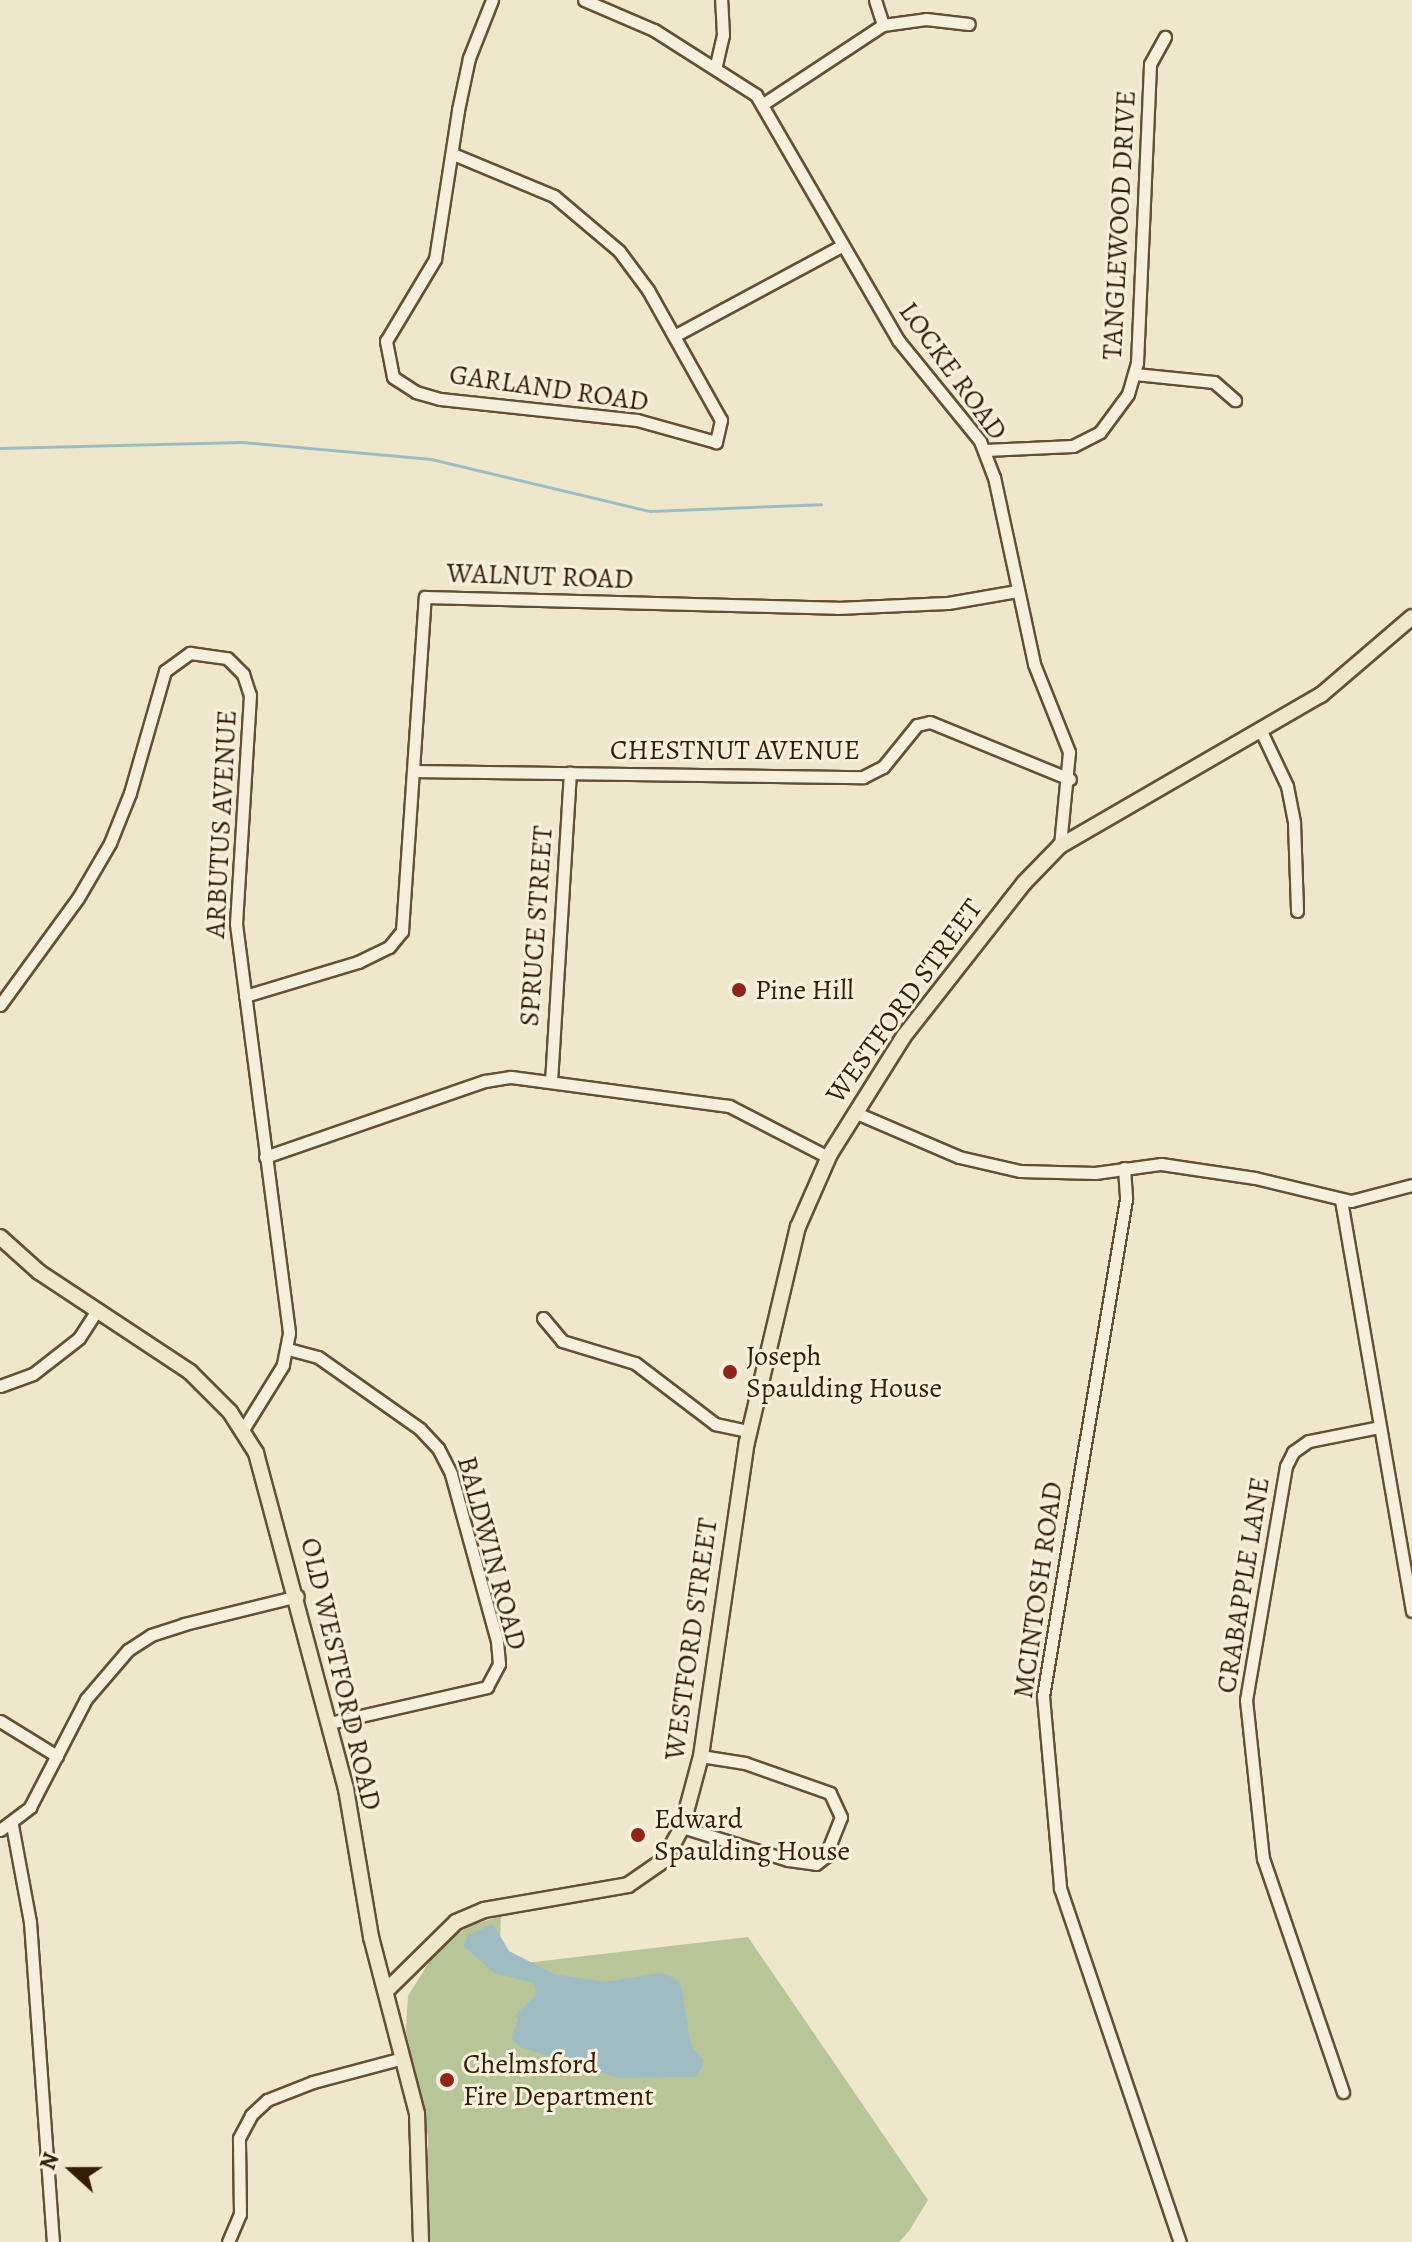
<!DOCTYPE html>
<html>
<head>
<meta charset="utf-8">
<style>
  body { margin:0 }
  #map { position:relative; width:1412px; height:2242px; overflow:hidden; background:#efe7cc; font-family:Alegreya,serif }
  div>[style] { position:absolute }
  .green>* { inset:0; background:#b7c599 }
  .water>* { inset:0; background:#a0bcc3 }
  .stream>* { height:3px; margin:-1.5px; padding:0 1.5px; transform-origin:1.5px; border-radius:1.5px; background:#a0bcc3 }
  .roads { filter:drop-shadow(2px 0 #635033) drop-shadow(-2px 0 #635033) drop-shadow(0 2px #635033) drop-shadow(0 -2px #635033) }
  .minor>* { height:11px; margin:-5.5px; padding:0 5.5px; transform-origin:5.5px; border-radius:5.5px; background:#f5efde }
  .major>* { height:14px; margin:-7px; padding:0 7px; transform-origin:7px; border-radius:7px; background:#efe7cc }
  .dots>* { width:22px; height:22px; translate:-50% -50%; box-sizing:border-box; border:4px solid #f5efde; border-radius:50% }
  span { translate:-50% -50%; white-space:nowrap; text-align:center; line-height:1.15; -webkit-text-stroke:6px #f5efde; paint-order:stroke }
  .street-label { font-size:28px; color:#341d00 }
  .poi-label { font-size:28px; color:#341d00 }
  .left { translate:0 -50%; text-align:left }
  .north { position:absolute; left:32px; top:2130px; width:80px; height:80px; -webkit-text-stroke:6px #f5efde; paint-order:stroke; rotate:291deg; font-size:22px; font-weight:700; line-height:32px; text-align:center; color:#341d00 }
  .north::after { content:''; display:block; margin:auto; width:28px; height:36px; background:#341d00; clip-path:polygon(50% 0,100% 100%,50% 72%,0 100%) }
</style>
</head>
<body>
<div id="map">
  <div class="green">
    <i style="clip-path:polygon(501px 1916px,499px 1966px,748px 1937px,928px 2200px,909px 2231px,899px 2242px,428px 2242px,428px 2137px,406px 2031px,408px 1996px,439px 1946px,469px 1926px)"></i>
  </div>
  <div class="water">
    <i style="clip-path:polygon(493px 1924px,509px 1951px,554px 1974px,605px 1982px,660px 1973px,674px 1978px,681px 1985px,691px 2046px,703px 2059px,702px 2068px,695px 2077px,618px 2078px,520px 2047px,511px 2038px,518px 2020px,515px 2015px,536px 1995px,534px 1983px,495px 1973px,463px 1946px,468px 1935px)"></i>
  </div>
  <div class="stream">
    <i style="left:0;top:448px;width:241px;rotate:-1.4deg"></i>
    <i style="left:241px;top:442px;width:191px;rotate:5.1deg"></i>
    <i style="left:431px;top:459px;width:225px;rotate:13.4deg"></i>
    <i style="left:650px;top:511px;width:171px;rotate:-2.3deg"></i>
  </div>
  <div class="roads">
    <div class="minor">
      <i style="left:584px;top:0;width:76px;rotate:23.2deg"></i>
      <i style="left:654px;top:30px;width:121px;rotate:32.5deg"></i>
      <i style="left:756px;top:95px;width:283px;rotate:59.9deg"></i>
      <i style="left:898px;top:340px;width:130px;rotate:50.9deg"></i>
      <i style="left:980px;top:441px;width:39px;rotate:69deg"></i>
      <i style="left:994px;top:477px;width:191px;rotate:77.9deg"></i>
      <i style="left:1034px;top:664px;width:95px;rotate:68.3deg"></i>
      <i style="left:1069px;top:752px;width:94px;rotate:95.5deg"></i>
      <i style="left:875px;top:0;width:26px;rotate:72deg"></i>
      <i style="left:716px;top:65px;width:31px;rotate:-77deg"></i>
      <i style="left:723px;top:35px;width:35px;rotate:-93deg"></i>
      <i style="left:763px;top:104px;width:144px;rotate:-33.4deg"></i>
      <i style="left:883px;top:25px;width:43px;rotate:-7.9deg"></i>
      <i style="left:926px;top:19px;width:43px;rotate:6.6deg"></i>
      <i style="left:453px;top:154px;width:109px;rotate:22.6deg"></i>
      <i style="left:554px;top:196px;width:85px;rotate:40.2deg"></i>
      <i style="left:619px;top:251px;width:49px;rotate:53.4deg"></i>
      <i style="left:648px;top:290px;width:149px;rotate:60.7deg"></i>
      <i style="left:721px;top:420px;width:23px;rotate:103deg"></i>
      <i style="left:716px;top:442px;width:82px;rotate:-164.4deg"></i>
      <i style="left:637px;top:420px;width:198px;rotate:-173.9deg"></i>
      <i style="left:440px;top:399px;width:25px;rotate:-164deg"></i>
      <i style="left:416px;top:392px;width:27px;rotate:-147deg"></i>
      <i style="left:393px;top:377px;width:37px;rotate:-101deg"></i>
      <i style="left:386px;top:341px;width:96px;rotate:-59.1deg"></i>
      <i style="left:435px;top:259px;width:151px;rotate:-81.2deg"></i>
      <i style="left:458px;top:110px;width:53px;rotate:-78.1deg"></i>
      <i style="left:469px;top:58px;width:62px;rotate:-68.4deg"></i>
      <i style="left:674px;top:336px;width:190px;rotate:-28.3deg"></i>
      <i style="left:1135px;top:374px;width:79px;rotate:5.8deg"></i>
      <i style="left:1214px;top:382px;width:28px;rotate:41deg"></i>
      <i style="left:985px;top:450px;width:88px;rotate:-2.6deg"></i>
      <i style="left:1073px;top:446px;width:30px;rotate:-27deg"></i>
      <i style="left:1100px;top:432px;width:47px;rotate:-53.6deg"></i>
      <i style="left:1128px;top:394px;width:32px;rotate:-74deg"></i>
      <i style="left:1137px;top:363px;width:299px;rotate:-87.5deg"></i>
      <i style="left:1150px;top:64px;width:31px;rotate:-61deg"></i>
      <i style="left:1260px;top:729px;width:63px;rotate:64.7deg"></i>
      <i style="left:1287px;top:786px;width:38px;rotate:79deg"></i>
      <i style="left:1294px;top:823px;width:88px;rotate:88deg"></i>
      <i style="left:414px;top:771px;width:449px;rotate:0.8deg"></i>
      <i style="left:863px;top:777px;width:22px;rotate:-27deg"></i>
      <i style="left:883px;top:767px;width:54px;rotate:-51deg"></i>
      <i style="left:917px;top:725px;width:13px;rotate:-13deg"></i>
      <i style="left:930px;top:722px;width:151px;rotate:22.2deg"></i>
      <i style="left:245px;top:996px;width:118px;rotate:-16.7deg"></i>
      <i style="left:358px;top:962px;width:34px;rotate:-26deg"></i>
      <i style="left:389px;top:947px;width:21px;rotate:-51deg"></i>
      <i style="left:402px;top:931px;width:335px;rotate:-86.1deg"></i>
      <i style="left:425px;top:597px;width:412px;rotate:1.5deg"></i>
      <i style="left:837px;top:608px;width:111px;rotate:-2.6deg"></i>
      <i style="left:948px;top:603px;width:70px;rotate:-9.9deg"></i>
      <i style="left:0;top:1005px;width:132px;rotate:-53.9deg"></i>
      <i style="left:78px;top:898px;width:64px;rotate:-59.8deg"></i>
      <i style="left:110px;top:843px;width:54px;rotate:-68.2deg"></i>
      <i style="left:130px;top:793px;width:127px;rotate:-74deg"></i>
      <i style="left:165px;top:671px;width:31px;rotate:-36deg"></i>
      <i style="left:190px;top:653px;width:37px;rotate:8deg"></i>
      <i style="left:227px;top:658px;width:23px;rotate:45deg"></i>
      <i style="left:243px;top:674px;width:22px;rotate:72deg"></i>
      <i style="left:250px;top:695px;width:229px;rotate:93.5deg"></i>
      <i style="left:236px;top:924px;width:412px;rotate:82.6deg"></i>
      <i style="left:289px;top:1333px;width:33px;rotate:101deg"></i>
      <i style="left:283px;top:1365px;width:78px;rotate:121.8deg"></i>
      <i style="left:551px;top:1082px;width:310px;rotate:-86.5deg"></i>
      <i style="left:854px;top:1112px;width:114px;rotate:23.2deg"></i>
      <i style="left:959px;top:1157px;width:63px;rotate:12.9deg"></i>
      <i style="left:1020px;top:1171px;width:75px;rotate:1.5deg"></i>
      <i style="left:1095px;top:1173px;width:67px;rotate:-7.8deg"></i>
      <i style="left:1161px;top:1164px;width:95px;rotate:8.5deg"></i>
      <i style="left:1255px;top:1178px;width:99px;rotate:13.5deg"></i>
      <i style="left:1351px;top:1201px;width:63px;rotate:-14.7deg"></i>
      <i style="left:265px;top:1157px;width:233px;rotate:-19.1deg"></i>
      <i style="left:485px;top:1081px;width:26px;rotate:-9deg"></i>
      <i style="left:511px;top:1077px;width:220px;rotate:7.6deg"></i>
      <i style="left:729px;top:1106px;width:111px;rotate:27.3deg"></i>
      <i style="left:1124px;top:1168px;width:31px;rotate:86deg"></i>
      <i style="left:1126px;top:1199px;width:504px;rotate:99.48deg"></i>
      <i style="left:1043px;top:1696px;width:193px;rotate:84.9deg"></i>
      <i style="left:1060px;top:1888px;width:374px;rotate:71.3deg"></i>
      <i style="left:1341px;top:1200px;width:417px;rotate:80.2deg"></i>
      <i style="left:543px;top:1318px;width:30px;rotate:50deg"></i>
      <i style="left:562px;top:1341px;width:76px;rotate:16.8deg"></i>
      <i style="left:635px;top:1363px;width:101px;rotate:37.3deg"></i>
      <i style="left:715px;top:1424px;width:35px;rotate:12deg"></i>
      <i style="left:288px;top:1349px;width:31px;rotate:15deg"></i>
      <i style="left:318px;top:1357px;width:125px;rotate:35.2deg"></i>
      <i style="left:420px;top:1429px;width:26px;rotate:47deg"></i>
      <i style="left:438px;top:1448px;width:29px;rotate:63deg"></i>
      <i style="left:451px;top:1474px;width:173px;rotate:74.6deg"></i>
      <i style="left:497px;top:1641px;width:23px;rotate:85deg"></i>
      <i style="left:499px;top:1664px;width:26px;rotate:118deg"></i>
      <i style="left:487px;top:1687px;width:161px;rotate:167.1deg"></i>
      <i style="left:0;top:1386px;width:35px;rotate:-20deg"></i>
      <i style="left:33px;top:1374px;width:58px;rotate:-38deg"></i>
      <i style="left:79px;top:1338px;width:33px;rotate:-57deg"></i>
      <i style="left:0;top:1721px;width:67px;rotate:31.6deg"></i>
      <i style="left:12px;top:1825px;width:99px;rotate:79.5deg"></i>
      <i style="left:30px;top:1922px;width:321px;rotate:85.9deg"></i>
      <i style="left:682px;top:1827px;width:111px;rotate:17.3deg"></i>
      <i style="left:788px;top:1860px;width:28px;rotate:8deg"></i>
      <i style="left:816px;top:1864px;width:11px;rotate:-38deg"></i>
      <i style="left:825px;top:1857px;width:43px;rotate:-68.2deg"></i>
      <i style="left:841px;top:1817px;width:26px;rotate:-115deg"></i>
      <i style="left:830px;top:1793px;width:90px;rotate:-160.6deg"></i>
      <i style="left:745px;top:1763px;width:45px;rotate:-171deg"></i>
      <i style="left:0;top:1830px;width:38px;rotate:-37deg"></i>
      <i style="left:30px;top:1807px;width:122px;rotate:-62.6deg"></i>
      <i style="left:86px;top:1699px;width:65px;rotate:-49.4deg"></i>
      <i style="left:128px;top:1650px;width:27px;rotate:-33deg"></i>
      <i style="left:151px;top:1635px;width:35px;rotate:-18deg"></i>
      <i style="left:184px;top:1624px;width:117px;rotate:-13.8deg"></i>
      <i style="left:1343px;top:2092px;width:246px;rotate:-108.9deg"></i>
      <i style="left:1263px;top:1859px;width:160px;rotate:-96.1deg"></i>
      <i style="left:1246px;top:1700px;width:237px;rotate:-80.3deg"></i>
      <i style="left:1286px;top:1466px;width:16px;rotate:-63deg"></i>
      <i style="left:1293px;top:1452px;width:19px;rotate:-35deg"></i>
      <i style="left:1309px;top:1441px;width:72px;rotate:-11.2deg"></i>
      <i style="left:228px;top:2242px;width:30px;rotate:-67deg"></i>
      <i style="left:240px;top:2214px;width:76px;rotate:-90.8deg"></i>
      <i style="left:239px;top:2138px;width:26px;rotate:-62deg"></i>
      <i style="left:251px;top:2115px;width:22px;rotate:-43deg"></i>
      <i style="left:267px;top:2100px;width:49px;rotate:-21.4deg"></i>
      <i style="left:313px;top:2082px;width:93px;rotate:-14.9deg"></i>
    </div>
    <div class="major">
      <i style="left:0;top:1237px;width:52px;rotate:41.9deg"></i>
      <i style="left:39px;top:1272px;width:181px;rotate:33.5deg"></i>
      <i style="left:190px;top:1372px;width:57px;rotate:45deg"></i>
      <i style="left:230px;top:1412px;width:49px;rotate:57.6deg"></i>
      <i style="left:256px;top:1453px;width:348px;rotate:75deg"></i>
      <i style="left:346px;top:1789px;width:150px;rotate:80.4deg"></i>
      <i style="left:371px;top:1937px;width:183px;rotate:75.4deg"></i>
      <i style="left:417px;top:2114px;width:128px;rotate:88.2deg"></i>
      <i style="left:387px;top:1990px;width:97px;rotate:-44.6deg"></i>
      <i style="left:456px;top:1922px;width:30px;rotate:-23deg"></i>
      <i style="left:484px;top:1910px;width:146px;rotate:-9.8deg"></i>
      <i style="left:628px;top:1885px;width:44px;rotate:-34.8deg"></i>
      <i style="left:664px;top:1860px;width:38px;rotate:-61deg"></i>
      <i style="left:682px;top:1827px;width:73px;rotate:-75deg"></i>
      <i style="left:701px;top:1756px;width:317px;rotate:-81.7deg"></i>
      <i style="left:747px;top:1442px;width:221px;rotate:-76.7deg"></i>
      <i style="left:798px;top:1227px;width:80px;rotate:-66.3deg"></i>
      <i style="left:830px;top:1154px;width:139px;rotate:-57.9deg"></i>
      <i style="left:904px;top:1036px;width:194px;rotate:-51.9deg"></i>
      <i style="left:1024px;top:883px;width:52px;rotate:-45.8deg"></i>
      <i style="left:1060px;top:846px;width:302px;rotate:-30.1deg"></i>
      <i style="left:1321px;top:695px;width:120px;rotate:-40.6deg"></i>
    </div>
  </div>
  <div class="dots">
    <i style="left:739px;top:990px;background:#8f2418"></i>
    <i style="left:730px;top:1372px;background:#8f2418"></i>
    <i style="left:638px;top:1835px;background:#8f2418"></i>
    <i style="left:447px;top:2080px;background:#8f2418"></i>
  </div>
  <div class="street-label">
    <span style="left:1119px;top:225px;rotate:-87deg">TANGLEWOOD DRIVE</span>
    <span style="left:953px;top:371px;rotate:54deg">LOCKE ROAD</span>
    <span style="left:549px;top:388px;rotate:8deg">GARLAND ROAD</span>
    <span style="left:540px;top:576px;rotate:2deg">WALNUT ROAD</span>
    <span style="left:735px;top:750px">CHESTNUT AVENUE</span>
    <span style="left:221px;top:824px;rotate:-87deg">ARBUTUS AVENUE</span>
    <span style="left:536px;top:926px;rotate:-86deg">SPRUCE STREET</span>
    <span style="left:904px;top:1001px;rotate:-54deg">WESTFORD STREET</span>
    <span style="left:492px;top:1553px;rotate:75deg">BALDWIN ROAD</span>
    <span style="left:1243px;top:1585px;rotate:-81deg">CRABAPPLE LANE</span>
    <span style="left:1038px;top:1590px;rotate:-82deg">MCINTOSH ROAD</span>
    <span style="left:691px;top:1639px;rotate:-82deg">WESTFORD STREET</span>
    <span style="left:341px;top:1674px;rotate:77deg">OLD WESTFORD ROAD</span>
  </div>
  <div class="poi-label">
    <span class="left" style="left:755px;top:990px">Pine Hill</span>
    <span class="left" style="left:746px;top:1372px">Joseph<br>Spaulding House</span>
    <span class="left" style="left:654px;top:1835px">Edward<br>Spaulding House</span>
    <span class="left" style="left:463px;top:2080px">Chelmsford<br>Fire Department</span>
  </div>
  <div class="north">N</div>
</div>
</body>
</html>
